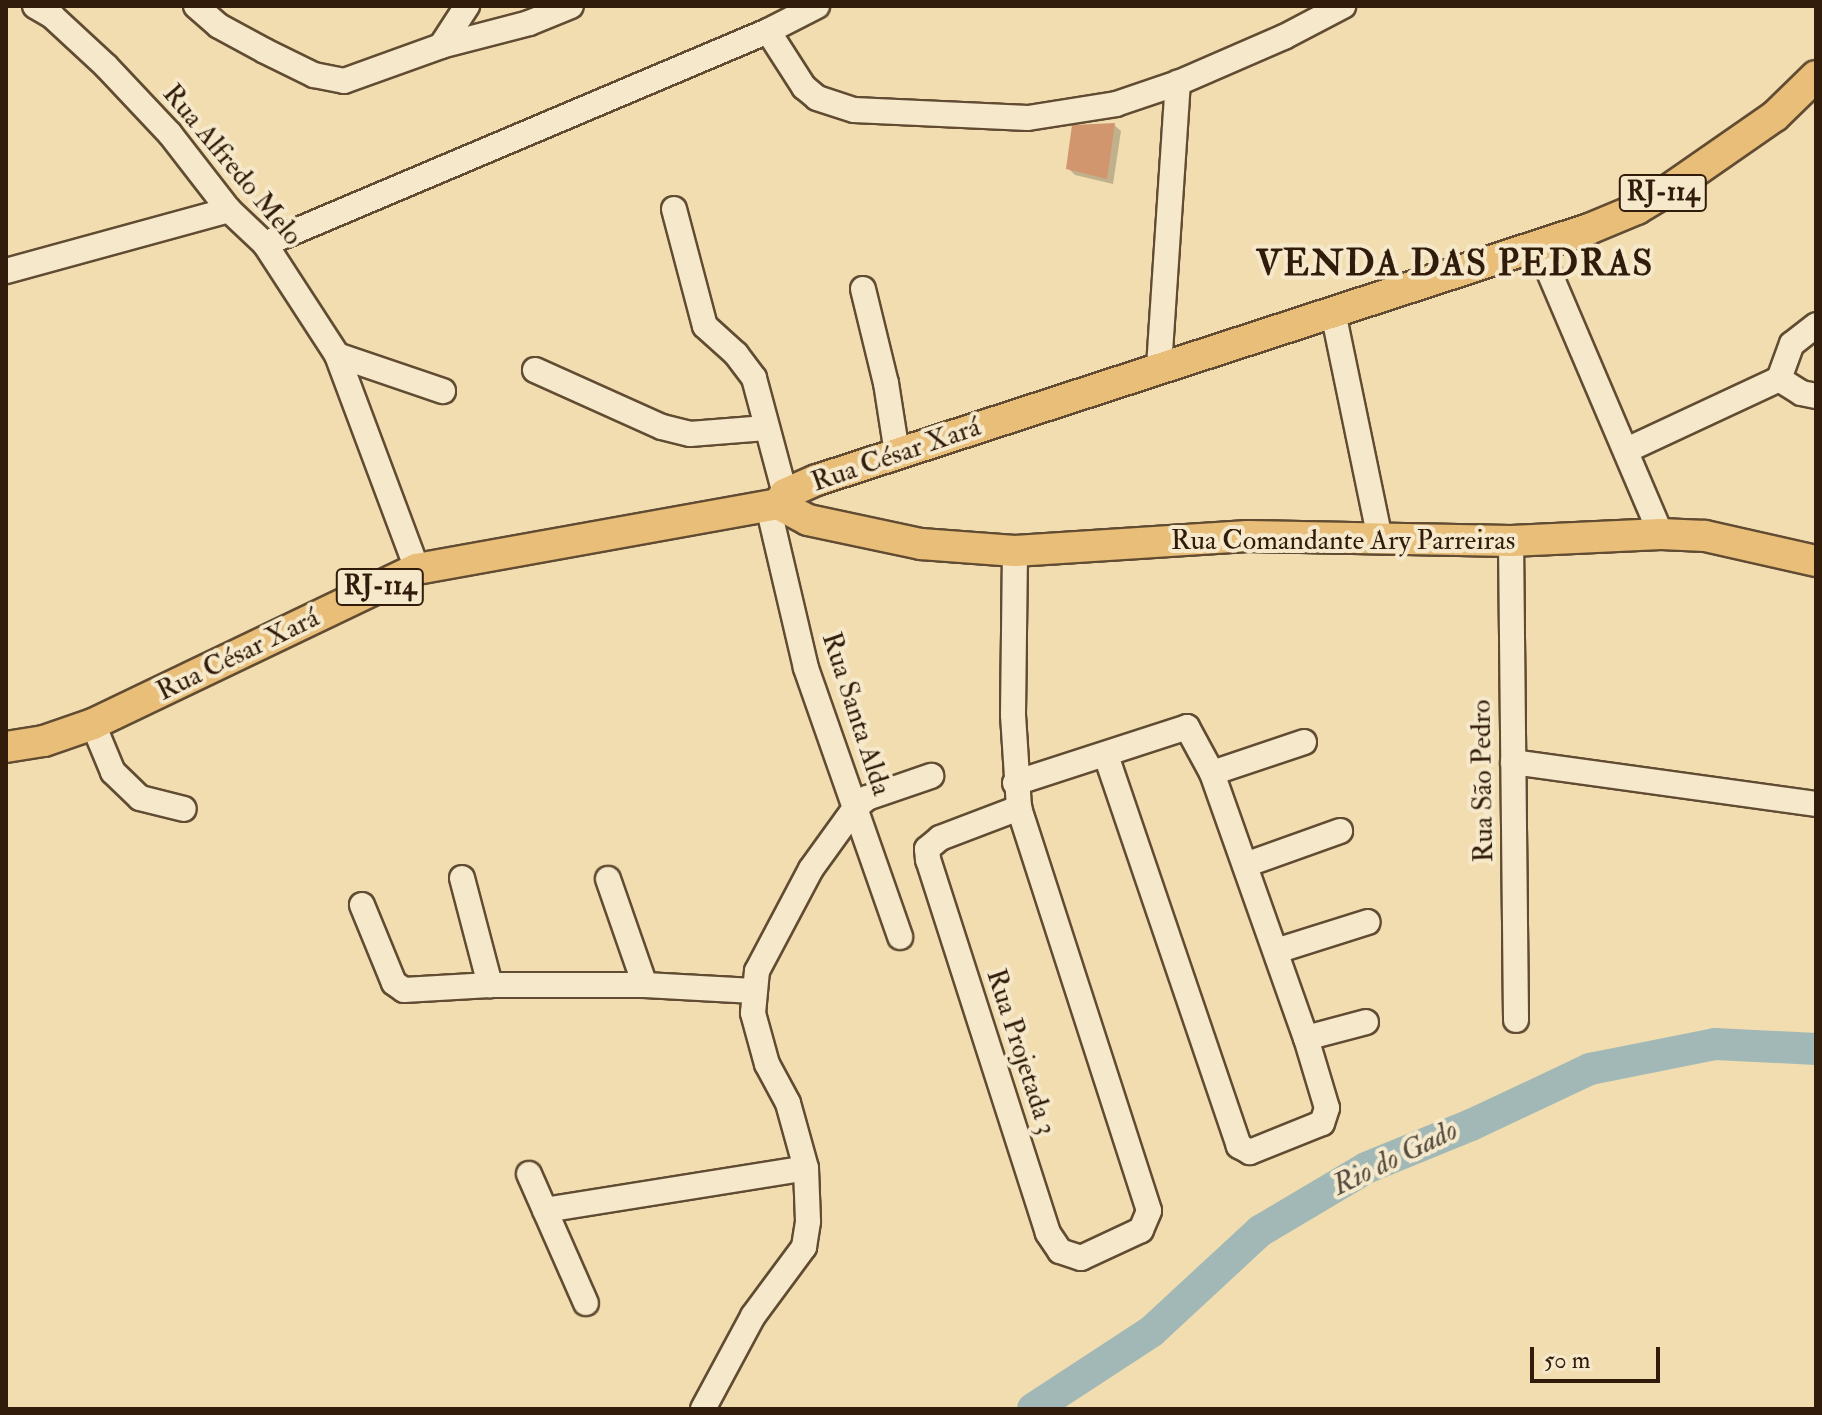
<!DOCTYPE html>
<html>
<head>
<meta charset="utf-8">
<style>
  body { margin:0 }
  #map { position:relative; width:1822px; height:1415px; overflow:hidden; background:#f1ddaf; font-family:"IM FELL Double Pica",serif }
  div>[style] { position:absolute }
  .shadow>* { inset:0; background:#0003 }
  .river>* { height:32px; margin:-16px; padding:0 16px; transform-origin:16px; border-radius:16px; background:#a1b8b7 }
  .building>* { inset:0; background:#d1966e }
  .roads { filter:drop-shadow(2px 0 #614c33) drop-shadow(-2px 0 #614c33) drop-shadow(0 2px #614c33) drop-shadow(0 -2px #614c33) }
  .minor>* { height:24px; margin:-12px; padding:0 12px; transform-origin:12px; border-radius:12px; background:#f6e9cb }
  .major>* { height:30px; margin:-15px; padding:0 15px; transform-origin:15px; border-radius:15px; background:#e8be78 }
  span { translate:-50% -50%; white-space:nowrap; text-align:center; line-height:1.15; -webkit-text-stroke:8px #f6e9cb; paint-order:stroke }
  .shield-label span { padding:2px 6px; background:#f6e9cb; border:2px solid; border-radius:6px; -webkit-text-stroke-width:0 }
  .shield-label { font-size:26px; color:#311b0a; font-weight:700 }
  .street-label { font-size:28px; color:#311b0a }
  .water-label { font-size:30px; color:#534a3e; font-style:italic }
  .district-label { font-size:36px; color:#311b0a; font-weight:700; letter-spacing:2px }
  .frame { position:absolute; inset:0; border:8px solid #311b0a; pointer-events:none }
  .scale { position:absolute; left:1530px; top:1347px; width:130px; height:36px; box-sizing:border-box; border:4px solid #311b0a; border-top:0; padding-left:10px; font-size:24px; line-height:28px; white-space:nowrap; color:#311b0a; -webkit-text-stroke:6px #f6e9cb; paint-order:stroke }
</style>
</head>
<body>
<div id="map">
  <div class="shadow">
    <i style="clip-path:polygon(1114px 125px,1121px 131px,1113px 184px,1075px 175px,1068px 168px)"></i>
  </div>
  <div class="river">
    <i style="left:1033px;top:1409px;width:142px;rotate:-33.2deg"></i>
    <i style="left:1152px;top:1331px;width:147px;rotate:-42.8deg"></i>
    <i style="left:1260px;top:1231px;width:123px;rotate:-30.7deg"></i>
    <i style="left:1366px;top:1168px;width:113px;rotate:-22.3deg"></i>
    <i style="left:1471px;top:1125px;width:132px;rotate:-25.2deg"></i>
    <i style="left:1590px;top:1069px;width:127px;rotate:-11.3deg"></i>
    <i style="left:1715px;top:1044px;width:101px;rotate:2.8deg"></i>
  </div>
  <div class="building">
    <i style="clip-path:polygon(1115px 123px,1107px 179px,1066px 169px,1072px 125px)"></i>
  </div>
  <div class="roads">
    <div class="minor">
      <i style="left:35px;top:6px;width:20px;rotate:30deg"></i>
      <i style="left:52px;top:16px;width:74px;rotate:42.8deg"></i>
      <i style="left:106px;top:66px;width:93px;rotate:46.7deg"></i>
      <i style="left:170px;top:134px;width:96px;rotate:52.2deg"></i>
      <i style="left:229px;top:210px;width:50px;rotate:43.4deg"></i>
      <i style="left:265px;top:244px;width:132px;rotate:57deg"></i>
      <i style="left:337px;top:355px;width:228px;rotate:69.5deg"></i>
      <i style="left:196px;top:6px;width:30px;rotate:41deg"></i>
      <i style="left:219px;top:26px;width:52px;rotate:28.5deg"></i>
      <i style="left:265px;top:51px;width:55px;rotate:26.1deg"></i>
      <i style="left:314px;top:75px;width:31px;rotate:11deg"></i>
      <i style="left:344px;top:81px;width:103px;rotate:-19.8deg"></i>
      <i style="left:441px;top:46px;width:91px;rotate:-14.6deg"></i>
      <i style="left:529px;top:23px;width:45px;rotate:-22deg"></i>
      <i style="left:768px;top:31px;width:67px;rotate:57.3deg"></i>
      <i style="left:804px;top:87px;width:17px;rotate:40deg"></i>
      <i style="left:817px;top:98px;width:39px;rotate:18deg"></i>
      <i style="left:854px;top:110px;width:174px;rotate:2.6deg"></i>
      <i style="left:1028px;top:118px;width:89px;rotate:-9deg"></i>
      <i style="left:1116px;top:104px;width:65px;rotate:-18.7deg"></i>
      <i style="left:1178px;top:83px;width:116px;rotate:-23.5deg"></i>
      <i style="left:1284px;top:37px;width:67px;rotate:-27.7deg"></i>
      <i style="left:441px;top:46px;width:48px;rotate:-57deg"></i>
      <i style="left:674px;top:209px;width:121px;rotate:75.2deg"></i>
      <i style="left:705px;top:326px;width:42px;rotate:42.1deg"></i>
      <i style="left:736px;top:354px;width:30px;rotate:53deg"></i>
      <i style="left:754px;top:378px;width:120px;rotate:75deg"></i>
      <i style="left:265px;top:244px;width:546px;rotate:-22.95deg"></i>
      <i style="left:768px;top:31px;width:55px;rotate:-27deg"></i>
      <i style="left:1538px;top:246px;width:313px;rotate:66.9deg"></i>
      <i style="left:6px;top:271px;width:231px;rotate:-15.3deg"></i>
      <i style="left:863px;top:289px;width:97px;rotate:76.3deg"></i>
      <i style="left:886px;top:383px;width:71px;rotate:81.1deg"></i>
      <i style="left:1333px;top:312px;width:232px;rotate:78.3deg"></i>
      <i style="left:337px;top:355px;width:112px;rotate:18.8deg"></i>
      <i style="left:1159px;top:367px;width:285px;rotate:-86.2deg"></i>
      <i style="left:535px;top:370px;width:139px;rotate:24.2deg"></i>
      <i style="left:662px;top:427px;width:29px;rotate:14deg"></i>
      <i style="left:690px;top:434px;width:76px;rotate:-4.5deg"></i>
      <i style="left:1779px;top:379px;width:37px;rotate:-70deg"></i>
      <i style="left:1792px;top:344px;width:31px;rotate:-38deg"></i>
      <i style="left:1779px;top:379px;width:26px;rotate:32deg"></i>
      <i style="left:1801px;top:393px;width:15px;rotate:11deg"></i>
      <i style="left:1627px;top:450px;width:168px;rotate:-25deg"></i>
      <i style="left:768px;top:506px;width:166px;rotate:76.8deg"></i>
      <i style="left:806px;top:668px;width:285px;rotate:70.7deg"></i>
      <i style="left:1511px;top:541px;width:479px;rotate:89.4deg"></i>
      <i style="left:1015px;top:551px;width:164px;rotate:90.7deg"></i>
      <i style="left:1013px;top:715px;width:93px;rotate:86.3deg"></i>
      <i style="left:1019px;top:808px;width:423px;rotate:72.1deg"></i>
      <i style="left:1149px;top:1211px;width:21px;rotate:113deg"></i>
      <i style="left:1141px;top:1230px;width:66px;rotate:155deg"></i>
      <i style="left:1081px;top:1258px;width:22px;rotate:-162deg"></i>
      <i style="left:1060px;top:1251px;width:22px;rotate:-124deg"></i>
      <i style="left:1048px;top:1233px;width:392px;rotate:-107.8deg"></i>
      <i style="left:928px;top:860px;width:11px;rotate:-95deg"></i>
      <i style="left:927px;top:849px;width:17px;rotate:-40deg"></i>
      <i style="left:940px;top:838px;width:85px;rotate:-20.8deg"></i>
      <i style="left:93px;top:724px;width:52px;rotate:67.4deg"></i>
      <i style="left:113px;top:772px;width:37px;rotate:44deg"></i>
      <i style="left:140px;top:798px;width:45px;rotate:14deg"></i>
      <i style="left:1513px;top:762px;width:306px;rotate:7.9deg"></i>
      <i style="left:1212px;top:773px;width:97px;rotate:-18.6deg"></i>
      <i style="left:1015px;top:783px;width:181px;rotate:-18deg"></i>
      <i style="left:1187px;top:727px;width:52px;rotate:61.5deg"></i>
      <i style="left:1212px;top:773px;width:281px;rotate:70.5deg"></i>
      <i style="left:1306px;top:1038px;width:73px;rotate:73.3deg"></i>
      <i style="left:1327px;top:1108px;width:16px;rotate:108deg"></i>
      <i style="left:1322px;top:1123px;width:78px;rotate:158.1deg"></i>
      <i style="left:1250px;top:1152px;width:13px;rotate:-151deg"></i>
      <i style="left:1239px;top:1146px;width:412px;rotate:-108.8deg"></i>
      <i style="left:1245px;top:865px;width:101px;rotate:-19.7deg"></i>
      <i style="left:462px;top:878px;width:111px;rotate:75.3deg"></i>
      <i style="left:608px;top:879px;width:112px;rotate:70.8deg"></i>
      <i style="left:362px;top:905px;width:84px;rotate:67.7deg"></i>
      <i style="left:394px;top:983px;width:12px;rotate:35deg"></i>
      <i style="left:404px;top:990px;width:86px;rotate:-3.3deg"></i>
      <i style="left:490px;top:985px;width:155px"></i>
      <i style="left:645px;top:985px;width:109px;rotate:3.2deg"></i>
      <i style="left:1276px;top:951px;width:96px;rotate:-17.5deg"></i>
      <i style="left:1306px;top:1038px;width:62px;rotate:-14.9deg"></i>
      <i style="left:529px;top:1174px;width:141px;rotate:66.2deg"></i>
      <i style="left:545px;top:1210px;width:264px;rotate:-9.1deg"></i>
      <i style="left:703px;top:1409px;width:106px;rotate:-61.7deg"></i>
      <i style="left:753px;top:1316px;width:86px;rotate:-53.5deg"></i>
      <i style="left:804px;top:1247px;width:26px;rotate:-81deg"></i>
      <i style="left:808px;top:1221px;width:53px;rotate:-92.2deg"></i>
      <i style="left:806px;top:1168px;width:67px;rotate:-105.5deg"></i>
      <i style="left:788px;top:1103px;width:44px;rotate:-118.3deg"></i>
      <i style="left:767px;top:1064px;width:53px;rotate:-105.4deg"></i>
      <i style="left:753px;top:1013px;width:42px;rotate:-84.6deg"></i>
      <i style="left:757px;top:971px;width:115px;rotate:-62.1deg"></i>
      <i style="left:811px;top:869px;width:75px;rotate:-54.2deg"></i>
      <i style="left:855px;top:808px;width:16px;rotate:-40deg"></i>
      <i style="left:867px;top:798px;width:68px;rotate:-19deg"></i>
    </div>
    <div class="major">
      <i style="left:778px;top:504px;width:34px;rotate:28deg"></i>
      <i style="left:808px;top:520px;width:116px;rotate:12deg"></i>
      <i style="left:921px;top:544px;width:94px;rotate:4.3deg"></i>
      <i style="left:1015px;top:551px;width:233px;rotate:-3.7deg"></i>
      <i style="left:1248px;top:536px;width:263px;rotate:1.1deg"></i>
      <i style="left:1511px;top:541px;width:150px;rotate:-2.7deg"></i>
      <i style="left:1661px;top:534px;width:44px;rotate:2.6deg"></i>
      <i style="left:1705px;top:536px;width:114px;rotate:12.7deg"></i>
      <i style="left:6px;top:747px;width:38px;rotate:-9deg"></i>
      <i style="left:44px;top:741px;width:52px;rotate:-19.1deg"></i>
      <i style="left:93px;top:724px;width:359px;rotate:-25.6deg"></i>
      <i style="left:417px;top:569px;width:367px;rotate:-10.2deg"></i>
      <i style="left:778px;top:504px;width:12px;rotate:-55deg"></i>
      <i style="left:785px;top:494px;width:35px;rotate:-24deg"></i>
      <i style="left:817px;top:480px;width:812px;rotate:-18.01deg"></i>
      <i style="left:1589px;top:229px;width:52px;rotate:-22.6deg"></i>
      <i style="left:1637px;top:209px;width:35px;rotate:-31deg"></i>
      <i style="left:1667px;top:191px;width:131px;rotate:-34.8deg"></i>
      <i style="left:1775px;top:116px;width:57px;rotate:-44.3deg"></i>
    </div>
  </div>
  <div class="shield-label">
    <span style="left:1663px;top:193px">RJ-114</span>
    <span style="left:380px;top:587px">RJ-114</span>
  </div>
  <div class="street-label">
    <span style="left:232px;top:165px;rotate:50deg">Rua Alfredo Melo</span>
    <span style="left:896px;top:455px;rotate:-19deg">Rua César Xará</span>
    <span style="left:1343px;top:541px">Rua Comandante Ary Parreiras</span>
    <span style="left:238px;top:655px;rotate:-26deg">Rua César Xará</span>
    <span style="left:856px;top:714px;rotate:72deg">Rua Santa Alda</span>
    <span style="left:1483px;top:781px;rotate:-91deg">Rua São Pedro</span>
    <span style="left:1021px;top:1052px;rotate:72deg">Rua Projetada 3</span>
  </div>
  <div class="water-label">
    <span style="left:1395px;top:1158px;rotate:-26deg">Rio do Gado</span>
  </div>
  <div class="district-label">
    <span style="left:1455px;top:264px">VENDA DAS PEDRAS</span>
  </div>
  <div class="frame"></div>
  <div class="scale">50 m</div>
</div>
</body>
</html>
